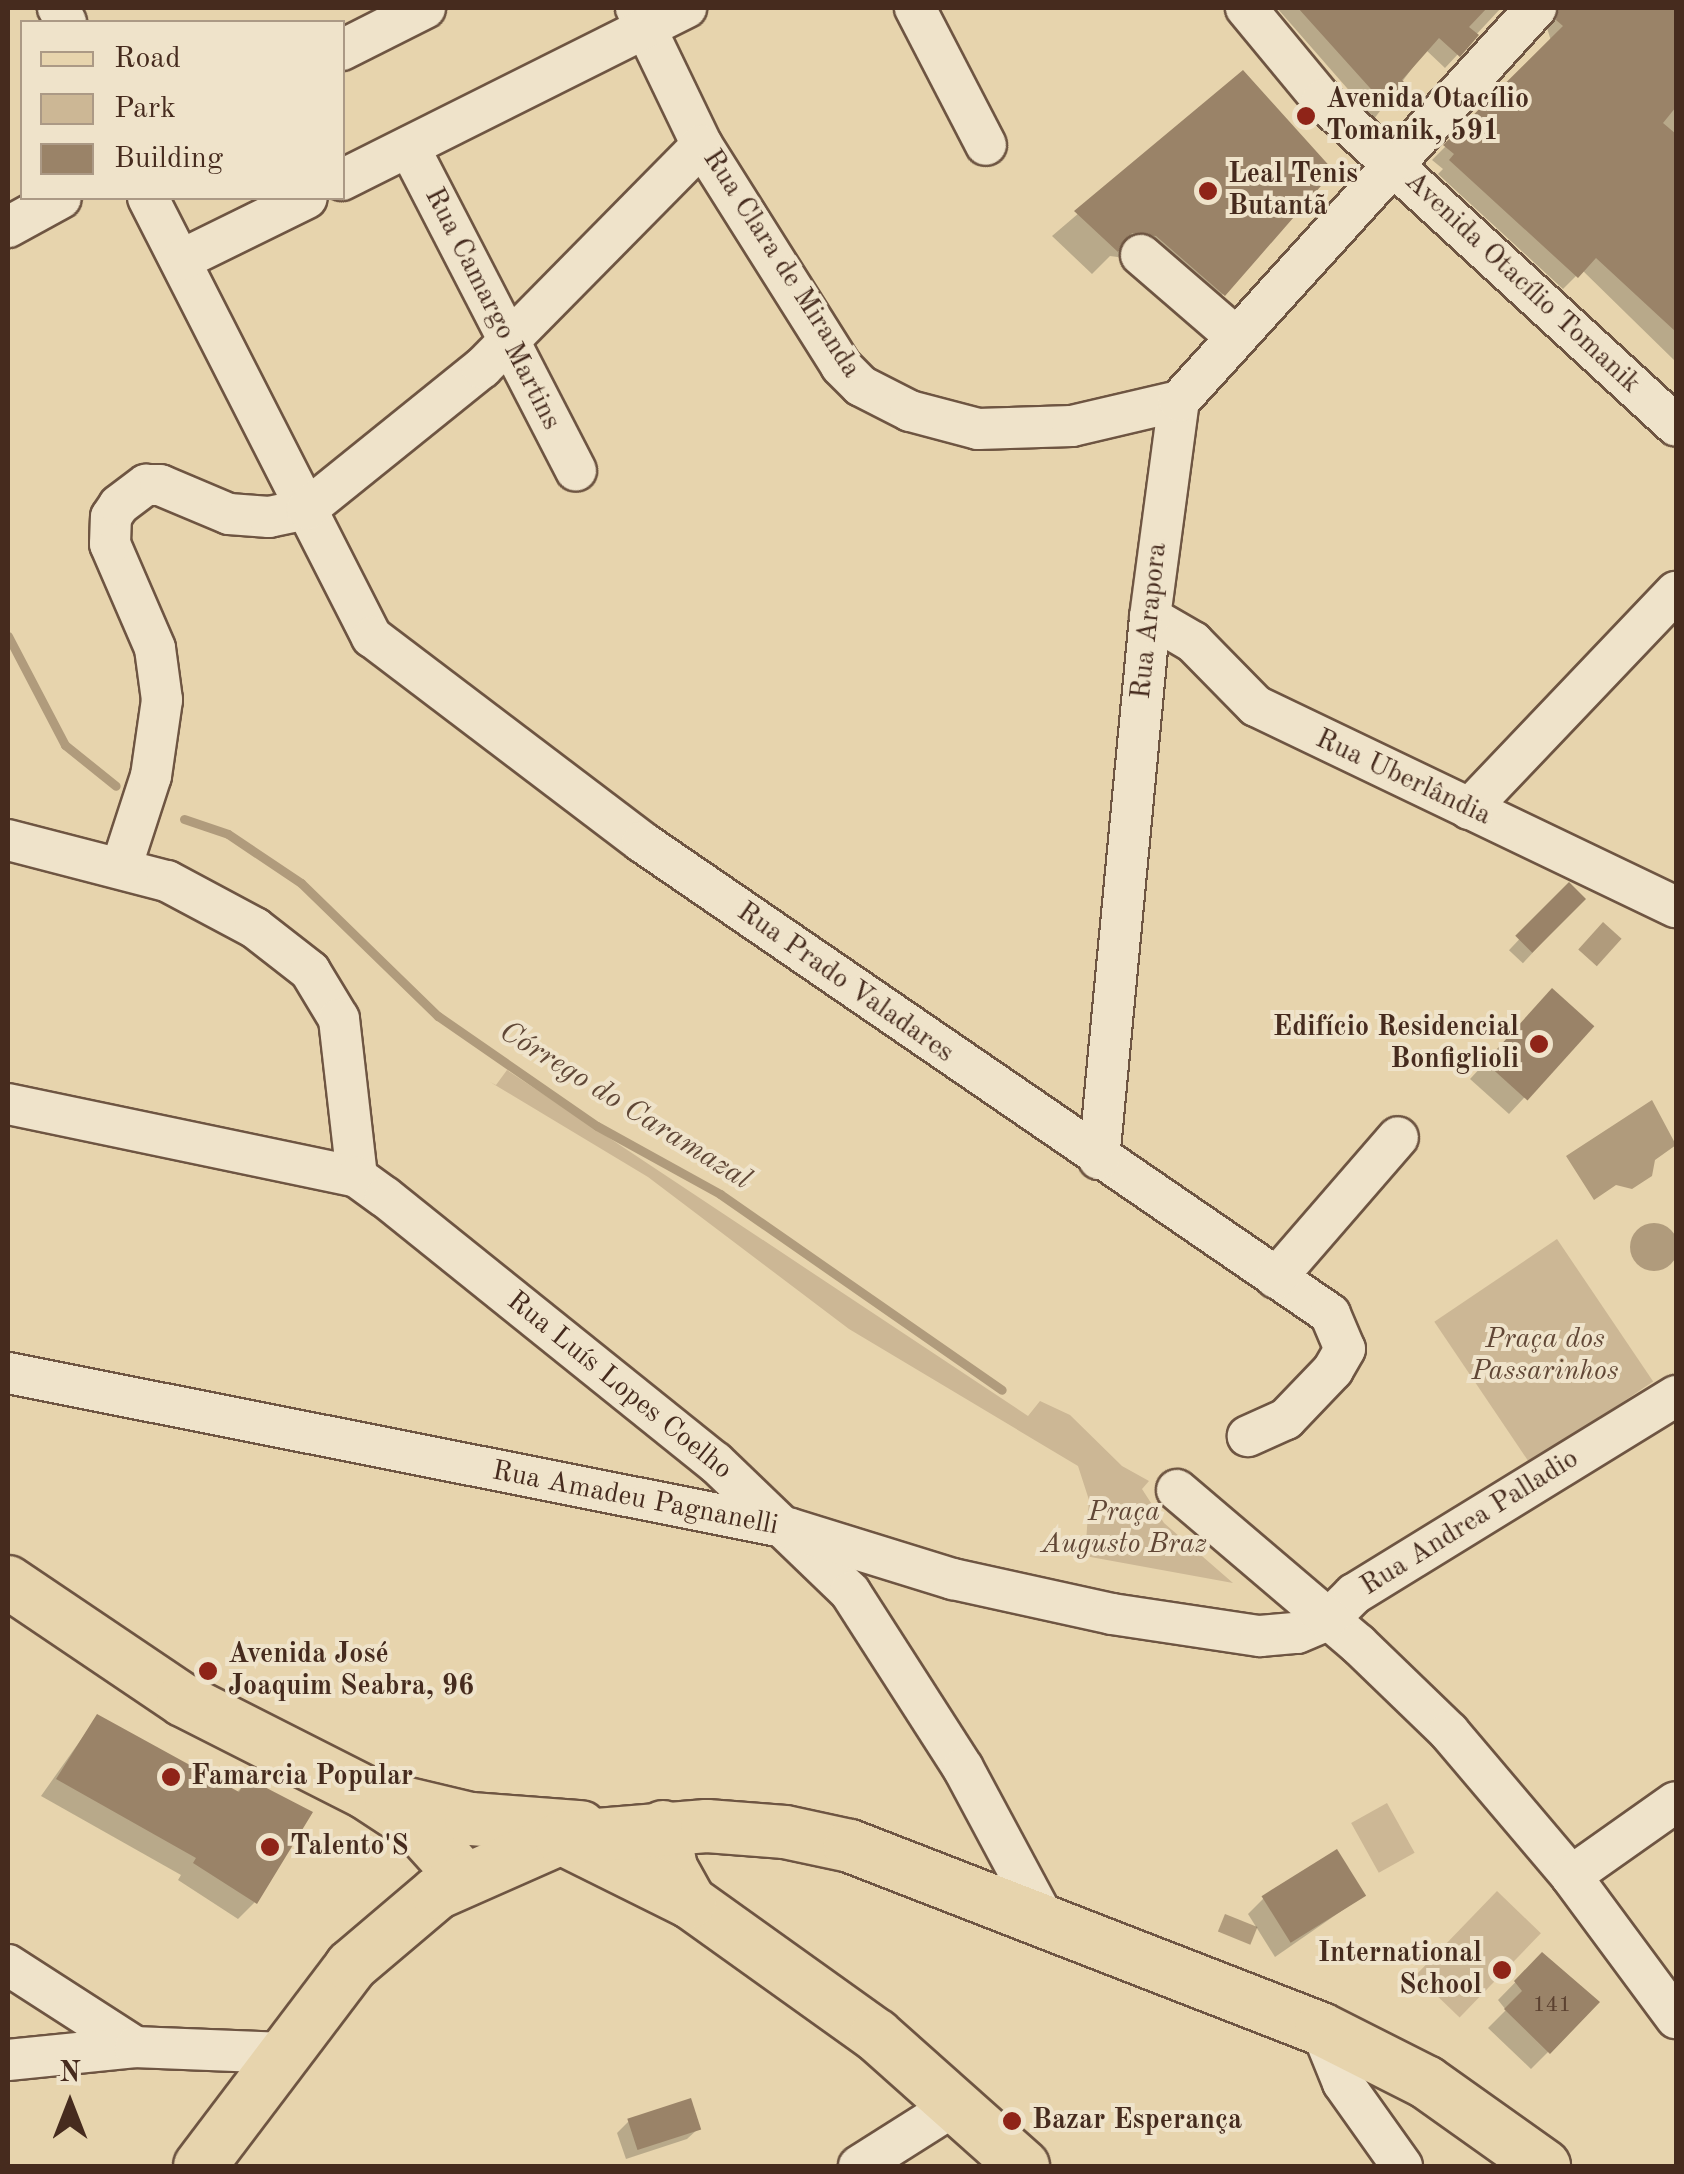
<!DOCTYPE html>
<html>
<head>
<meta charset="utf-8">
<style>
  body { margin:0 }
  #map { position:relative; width:1684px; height:2174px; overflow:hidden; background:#e7d4ad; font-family:"Old Standard TT",serif }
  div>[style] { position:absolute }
  .green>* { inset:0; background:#ccb795; transform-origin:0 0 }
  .water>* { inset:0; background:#b09b7c; transform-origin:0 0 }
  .round { border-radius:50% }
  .shadow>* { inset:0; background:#0003; transform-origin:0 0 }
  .stream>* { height:9px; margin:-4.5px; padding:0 4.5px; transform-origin:4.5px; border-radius:4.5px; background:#b09b7c }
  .building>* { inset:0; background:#9a8368; transform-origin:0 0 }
  .roads { filter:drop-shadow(2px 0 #6e5542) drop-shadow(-2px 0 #6e5542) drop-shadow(0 2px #6e5542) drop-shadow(0 -2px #6e5542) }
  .minor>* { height:40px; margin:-20px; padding:0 20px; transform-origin:20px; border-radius:20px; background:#efe3ca }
  .major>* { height:52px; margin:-26px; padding:0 26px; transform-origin:26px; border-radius:26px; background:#e7d4ad }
  .dots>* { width:28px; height:28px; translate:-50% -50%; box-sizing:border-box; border:5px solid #efe3ca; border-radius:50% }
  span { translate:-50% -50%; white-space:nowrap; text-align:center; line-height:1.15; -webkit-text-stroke:8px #efe3ca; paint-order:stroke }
  .number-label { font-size:22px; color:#5b4130 }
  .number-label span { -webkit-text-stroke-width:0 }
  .poi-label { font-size:28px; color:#462b1e; font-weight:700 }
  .left { translate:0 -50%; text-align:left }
  .right { translate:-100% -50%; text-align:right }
  .street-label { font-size:28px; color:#462b1e }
  .park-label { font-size:28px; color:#614736; font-style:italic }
  .water-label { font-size:30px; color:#604736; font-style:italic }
  .frame { position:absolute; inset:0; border:10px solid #462b1e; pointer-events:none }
  .legend { position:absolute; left:20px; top:20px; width:325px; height:180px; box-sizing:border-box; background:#efe3ca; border:2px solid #ab9985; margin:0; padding:12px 18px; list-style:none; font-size:30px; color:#462b1e }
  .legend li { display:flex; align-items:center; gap:20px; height:50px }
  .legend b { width:50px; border:2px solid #ab9985 }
  .north { position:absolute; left:20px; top:2054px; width:100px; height:100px; -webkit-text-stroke:8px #efe3ca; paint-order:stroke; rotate:0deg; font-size:28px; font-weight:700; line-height:40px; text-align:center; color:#462b1e }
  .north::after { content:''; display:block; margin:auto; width:35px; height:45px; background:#462b1e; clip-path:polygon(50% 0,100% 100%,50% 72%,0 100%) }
</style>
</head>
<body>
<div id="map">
  <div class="green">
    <i style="clip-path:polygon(507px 1070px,1028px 1416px,1040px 1401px,1070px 1415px,1122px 1466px,1149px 1481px,1142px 1489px,1164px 1523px,1233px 1583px,1085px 1556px,1089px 1500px,1078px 1466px,849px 1329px,648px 1177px,490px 1082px,496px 1085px)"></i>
    <i style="left:1557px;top:1239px;width:172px;height:148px;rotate:56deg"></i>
    <i style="left:1387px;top:1803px;width:57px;height:41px;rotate:61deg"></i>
    <i style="left:1497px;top:1891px;width:61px;height:117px;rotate:44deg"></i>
  </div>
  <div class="water">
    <i style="left:1603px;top:922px;width:25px;height:37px;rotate:42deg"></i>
    <i style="clip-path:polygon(1652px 1100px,1676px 1145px,1655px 1160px,1652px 1176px,1632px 1189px,1616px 1185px,1594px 1200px,1566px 1156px)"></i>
    <i class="round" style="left:1630px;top:1223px;width:48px;height:48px"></i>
    <i style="left:1225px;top:1914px;width:35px;height:19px;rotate:22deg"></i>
  </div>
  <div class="shadow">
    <i style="clip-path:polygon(1277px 8px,1501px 8px,1445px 68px,1426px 50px,1374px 119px)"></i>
    <i style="clip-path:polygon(1541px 8px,1676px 8px,1676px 34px,1664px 49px,1676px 60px,1676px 362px,1582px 270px,1563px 289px,1438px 174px,1443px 169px,1432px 160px,1551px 41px)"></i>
    <i style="clip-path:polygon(1243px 73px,1223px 294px,1199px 318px,1132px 259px,1110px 256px,1092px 274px,1052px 236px)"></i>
    <i style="left:1569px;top:886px;width:19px;height:88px;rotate:43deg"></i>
    <i style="clip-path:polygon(1537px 1007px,1591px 1026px,1509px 1114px,1470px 1079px)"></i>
    <i style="clip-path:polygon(97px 1717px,236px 1793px,248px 1781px,255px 1902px,238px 1919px,178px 1880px,181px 1875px,41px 1796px)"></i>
    <i style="clip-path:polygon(1363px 1896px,1275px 1957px,1248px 1914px,1264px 1898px)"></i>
    <i style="clip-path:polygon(1542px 1955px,1597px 2003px,1531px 2069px,1488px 2028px,1506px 2010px,1498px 2000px)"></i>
    <i style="clip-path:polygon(628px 2122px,699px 2128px,687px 2139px,626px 2159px,617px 2133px)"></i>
  </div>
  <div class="stream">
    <i style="left:8px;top:636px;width:123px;rotate:62.4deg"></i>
    <i style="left:65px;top:745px;width:65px;rotate:38.8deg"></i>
    <i style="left:184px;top:819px;width:46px;rotate:18.8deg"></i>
    <i style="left:228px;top:834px;width:88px;rotate:33.9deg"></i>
    <i style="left:301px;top:883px;width:191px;rotate:44.2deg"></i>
    <i style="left:438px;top:1016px;width:193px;rotate:34.7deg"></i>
    <i style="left:597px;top:1126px;width:141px;rotate:28.9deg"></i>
    <i style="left:720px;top:1194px;width:343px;rotate:34.8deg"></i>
  </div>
  <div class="building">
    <i style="clip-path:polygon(1298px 8px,1487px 8px,1469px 27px,1479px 35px,1460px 57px,1439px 38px,1402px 80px,1408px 86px,1388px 108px)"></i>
    <i style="clip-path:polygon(1559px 8px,1676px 8px,1676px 107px,1663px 123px,1676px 134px,1676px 332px,1596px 258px,1578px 278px,1449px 160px,1454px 154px,1443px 145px,1563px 26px,1556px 20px)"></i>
    <i style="clip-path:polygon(1243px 70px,1334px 171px,1225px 296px,1156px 236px,1132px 233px,1118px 252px,1074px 211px)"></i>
    <i style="left:1569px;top:882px;width:24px;height:76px;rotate:45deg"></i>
    <i style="left:1552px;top:988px;width:57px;height:100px;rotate:42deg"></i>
    <i style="clip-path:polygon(97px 1714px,239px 1792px,247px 1778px,313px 1812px,257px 1904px,193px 1863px,196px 1858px,56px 1779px)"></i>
    <i style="left:1337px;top:1849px;width:55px;height:89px;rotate:58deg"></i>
    <i style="clip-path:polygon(1542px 1952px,1600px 2002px,1550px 2054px,1504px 2009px,1522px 1991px,1514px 1981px)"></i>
    <i style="left:691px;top:2098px;width:33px;height:67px;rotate:72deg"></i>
  </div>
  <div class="roads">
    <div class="minor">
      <i style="left:58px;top:8px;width:16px;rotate:60deg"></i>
      <i style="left:636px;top:8px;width:152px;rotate:64.3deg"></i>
      <i style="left:702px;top:145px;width:261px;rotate:57.8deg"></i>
      <i style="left:841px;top:366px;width:28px;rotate:45deg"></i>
      <i style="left:861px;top:386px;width:55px;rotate:27deg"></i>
      <i style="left:910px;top:411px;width:70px;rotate:14.8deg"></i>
      <i style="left:978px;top:429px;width:94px;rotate:-1.8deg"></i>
      <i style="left:1072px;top:426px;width:110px;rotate:-13.2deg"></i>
      <i style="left:915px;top:8px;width:154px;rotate:62.6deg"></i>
      <i style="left:1246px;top:8px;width:119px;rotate:50.4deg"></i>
      <i style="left:1322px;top:100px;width:481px;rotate:42.6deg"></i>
      <i style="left:342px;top:50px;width:93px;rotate:-26.8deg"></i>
      <i style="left:409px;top:147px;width:364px;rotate:62.7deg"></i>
      <i style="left:342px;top:180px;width:385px;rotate:-26.6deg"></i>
      <i style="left:148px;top:198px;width:493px;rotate:63deg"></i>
      <i style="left:372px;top:637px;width:339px;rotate:37.2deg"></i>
      <i style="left:642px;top:842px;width:834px;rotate:34.45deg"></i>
      <i style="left:1330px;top:1314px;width:38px;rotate:67deg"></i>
      <i style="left:1345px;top:1349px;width:24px;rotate:120deg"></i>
      <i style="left:1333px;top:1370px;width:68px;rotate:133.8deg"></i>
      <i style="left:1286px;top:1419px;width:42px;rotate:155.9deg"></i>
      <i style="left:8px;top:227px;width:60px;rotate:-28.7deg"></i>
      <i style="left:1141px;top:255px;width:124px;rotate:40.8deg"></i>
      <i style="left:181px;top:260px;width:140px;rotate:-26.2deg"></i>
      <i style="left:1150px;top:617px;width:50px;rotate:30.2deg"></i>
      <i style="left:1193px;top:642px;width:90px;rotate:45.5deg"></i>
      <i style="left:1256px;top:706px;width:466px;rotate:25.6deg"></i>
      <i style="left:1469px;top:809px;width:300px;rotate:-46.4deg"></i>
      <i style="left:8px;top:840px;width:164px;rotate:14.5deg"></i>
      <i style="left:167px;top:881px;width:100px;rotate:28.1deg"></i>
      <i style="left:255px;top:928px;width:70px;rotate:38deg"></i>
      <i style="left:310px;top:971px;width:56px;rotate:58.9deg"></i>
      <i style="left:339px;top:1019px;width:159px;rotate:83.5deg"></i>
      <i style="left:122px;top:865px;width:94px;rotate:-72deg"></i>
      <i style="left:151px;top:776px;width:77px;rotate:-81.8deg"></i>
      <i style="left:162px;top:700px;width:52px;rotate:-97.7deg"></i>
      <i style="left:155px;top:648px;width:113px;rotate:-113.4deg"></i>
      <i style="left:110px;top:544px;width:27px;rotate:-88deg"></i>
      <i style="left:111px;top:517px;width:14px;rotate:-56deg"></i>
      <i style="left:119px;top:505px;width:34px;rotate:-37deg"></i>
      <i style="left:146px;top:485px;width:14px"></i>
      <i style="left:160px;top:485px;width:75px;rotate:22.8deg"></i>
      <i style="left:229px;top:514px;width:40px;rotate:4.3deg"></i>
      <i style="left:269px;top:517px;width:39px;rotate:-12deg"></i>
      <i style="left:307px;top:509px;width:225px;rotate:-38.9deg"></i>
      <i style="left:482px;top:368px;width:313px;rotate:-45.4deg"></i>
      <i style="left:8px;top:1104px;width:357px;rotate:11.8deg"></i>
      <i style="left:357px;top:1177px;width:34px;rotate:36deg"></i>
      <i style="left:385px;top:1197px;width:423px;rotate:38.8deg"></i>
      <i style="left:715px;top:1462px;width:187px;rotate:43.9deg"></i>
      <i style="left:850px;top:1592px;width:209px;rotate:57.3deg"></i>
      <i style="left:963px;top:1768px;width:174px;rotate:61.8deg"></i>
      <i style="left:1099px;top:1159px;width:544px;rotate:-84.62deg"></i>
      <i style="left:1150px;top:617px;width:218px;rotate:-82.4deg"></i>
      <i style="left:1179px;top:401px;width:531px;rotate:-47.75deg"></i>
      <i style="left:1276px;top:1278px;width:186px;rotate:-49.1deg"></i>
      <i style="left:8px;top:1373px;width:795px;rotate:11.24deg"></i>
      <i style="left:788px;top:1528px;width:173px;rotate:17.2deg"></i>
      <i style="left:953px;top:1579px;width:163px;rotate:12.4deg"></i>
      <i style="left:1112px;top:1614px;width:150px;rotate:8.5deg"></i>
      <i style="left:1260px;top:1636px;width:37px;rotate:-5deg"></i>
      <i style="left:1297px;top:1633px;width:34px;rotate:-23deg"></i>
      <i style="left:1328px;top:1620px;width:37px;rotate:-45deg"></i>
      <i style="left:1354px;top:1594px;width:378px;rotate:-31.6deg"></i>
      <i style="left:1177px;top:1490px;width:238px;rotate:40.4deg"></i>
      <i style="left:1358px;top:1644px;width:127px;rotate:44deg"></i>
      <i style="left:1449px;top:1732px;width:189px;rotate:49.7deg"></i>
      <i style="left:1571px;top:1876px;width:177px;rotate:53.5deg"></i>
      <i style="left:1571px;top:1876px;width:128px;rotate:-35.2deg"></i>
      <i style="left:8px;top:1965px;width:151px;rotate:32.8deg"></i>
      <i style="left:1321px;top:2029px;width:58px;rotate:67.8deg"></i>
      <i style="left:1343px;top:2083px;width:102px;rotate:54.6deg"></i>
      <i style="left:8px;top:2060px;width:128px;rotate:-5.8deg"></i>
      <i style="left:135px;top:2047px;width:149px;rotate:2.3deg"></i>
      <i style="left:859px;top:2166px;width:112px;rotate:-32.3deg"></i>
    </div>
    <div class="major">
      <i style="left:8px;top:1582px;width:211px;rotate:34deg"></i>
      <i style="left:183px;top:1700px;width:205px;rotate:26.9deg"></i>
      <i style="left:366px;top:1793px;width:62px;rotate:33.2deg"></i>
      <i style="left:418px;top:1827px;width:69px;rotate:48deg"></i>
      <i style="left:391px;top:1800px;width:82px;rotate:13.4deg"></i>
      <i style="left:471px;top:1819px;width:110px;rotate:4.2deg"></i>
      <i style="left:663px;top:1827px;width:42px;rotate:79deg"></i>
      <i style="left:671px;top:1868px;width:39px;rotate:61deg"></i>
      <i style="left:690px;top:1902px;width:229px;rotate:35.6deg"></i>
      <i style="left:876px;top:2035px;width:197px;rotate:41.7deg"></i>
      <i style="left:561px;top:1838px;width:144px;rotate:26.4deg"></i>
      <i style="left:200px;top:2166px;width:251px;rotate:-52.9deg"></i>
      <i style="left:351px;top:1966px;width:113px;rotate:-40.3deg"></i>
      <i style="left:437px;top:1893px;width:136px;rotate:-23.9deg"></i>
      <i style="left:561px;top:1838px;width:146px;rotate:-4.7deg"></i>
      <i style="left:707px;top:1826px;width:78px;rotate:4.4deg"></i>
      <i style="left:785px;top:1832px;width:66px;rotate:12.2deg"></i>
      <i style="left:850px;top:1846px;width:505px;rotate:21.23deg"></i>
      <i style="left:1321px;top:2029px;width:118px;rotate:26.8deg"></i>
      <i style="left:1426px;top:2082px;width:145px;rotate:35.4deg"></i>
    </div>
  </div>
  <div class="dots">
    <i style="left:1306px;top:116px;background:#8f2418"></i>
    <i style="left:1208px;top:191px;background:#8f2418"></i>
    <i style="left:1539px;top:1044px;background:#8f2418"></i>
    <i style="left:208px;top:1671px;background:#8f2418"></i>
    <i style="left:171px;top:1777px;background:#8f2418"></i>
    <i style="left:270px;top:1847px;background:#8f2418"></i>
    <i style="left:1502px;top:1970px;background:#8f2418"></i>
    <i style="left:1012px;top:2121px;background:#8f2418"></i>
  </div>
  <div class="number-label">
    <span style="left:1552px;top:2006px">141</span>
  </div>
  <div class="poi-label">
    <span class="left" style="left:1326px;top:116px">Avenida Otacílio<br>Tomanik, 591</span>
    <span class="left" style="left:1228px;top:191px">Leal Tenis<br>Butantã</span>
    <span class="right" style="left:1519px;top:1044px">Edifício Residencial<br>Bonfiglioli</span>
    <span class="left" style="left:228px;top:1671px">Avenida José<br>Joaquim Seabra, 96</span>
    <span class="left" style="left:191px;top:1777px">Famarcia Popular</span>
    <span class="left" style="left:290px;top:1847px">Talento'S</span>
    <span class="right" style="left:1482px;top:1970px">International<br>School</span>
    <span class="left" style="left:1032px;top:2121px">Bazar Esperança</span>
  </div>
  <div class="street-label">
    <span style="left:781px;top:264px;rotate:57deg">Rua Clara de Miranda</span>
    <span style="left:1522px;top:283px;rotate:43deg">Avenida Otacílio Tomanik</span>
    <span style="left:492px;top:309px;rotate:63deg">Rua Camargo Martins</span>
    <span style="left:1150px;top:621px;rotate:-84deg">Rua Arapora</span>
    <span style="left:1403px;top:778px;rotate:25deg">Rua Uberlândia</span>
    <span style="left:845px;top:983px;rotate:35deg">Rua Prado Valadares</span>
    <span style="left:619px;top:1386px;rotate:39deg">Rua Luís Lopes Coelho</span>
    <span style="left:635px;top:1499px;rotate:11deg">Rua Amadeu Pagnanelli</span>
    <span style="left:1470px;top:1523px;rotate:-32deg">Rua Andrea Palladio</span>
  </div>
  <div class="park-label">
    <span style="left:1545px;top:1356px">Praça dos<br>Passarinhos</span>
    <span style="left:1124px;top:1529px">Praça<br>Augusto Braz</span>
  </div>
  <div class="water-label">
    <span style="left:625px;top:1106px;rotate:32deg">Córrego do Caramazal</span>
  </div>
  <div class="frame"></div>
  <ul class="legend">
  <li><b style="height:12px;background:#e7d4ad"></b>Road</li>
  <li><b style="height:28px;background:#ccb795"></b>Park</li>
  <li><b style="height:28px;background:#9a8368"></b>Building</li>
  </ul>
  <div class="north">N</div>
</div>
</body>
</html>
